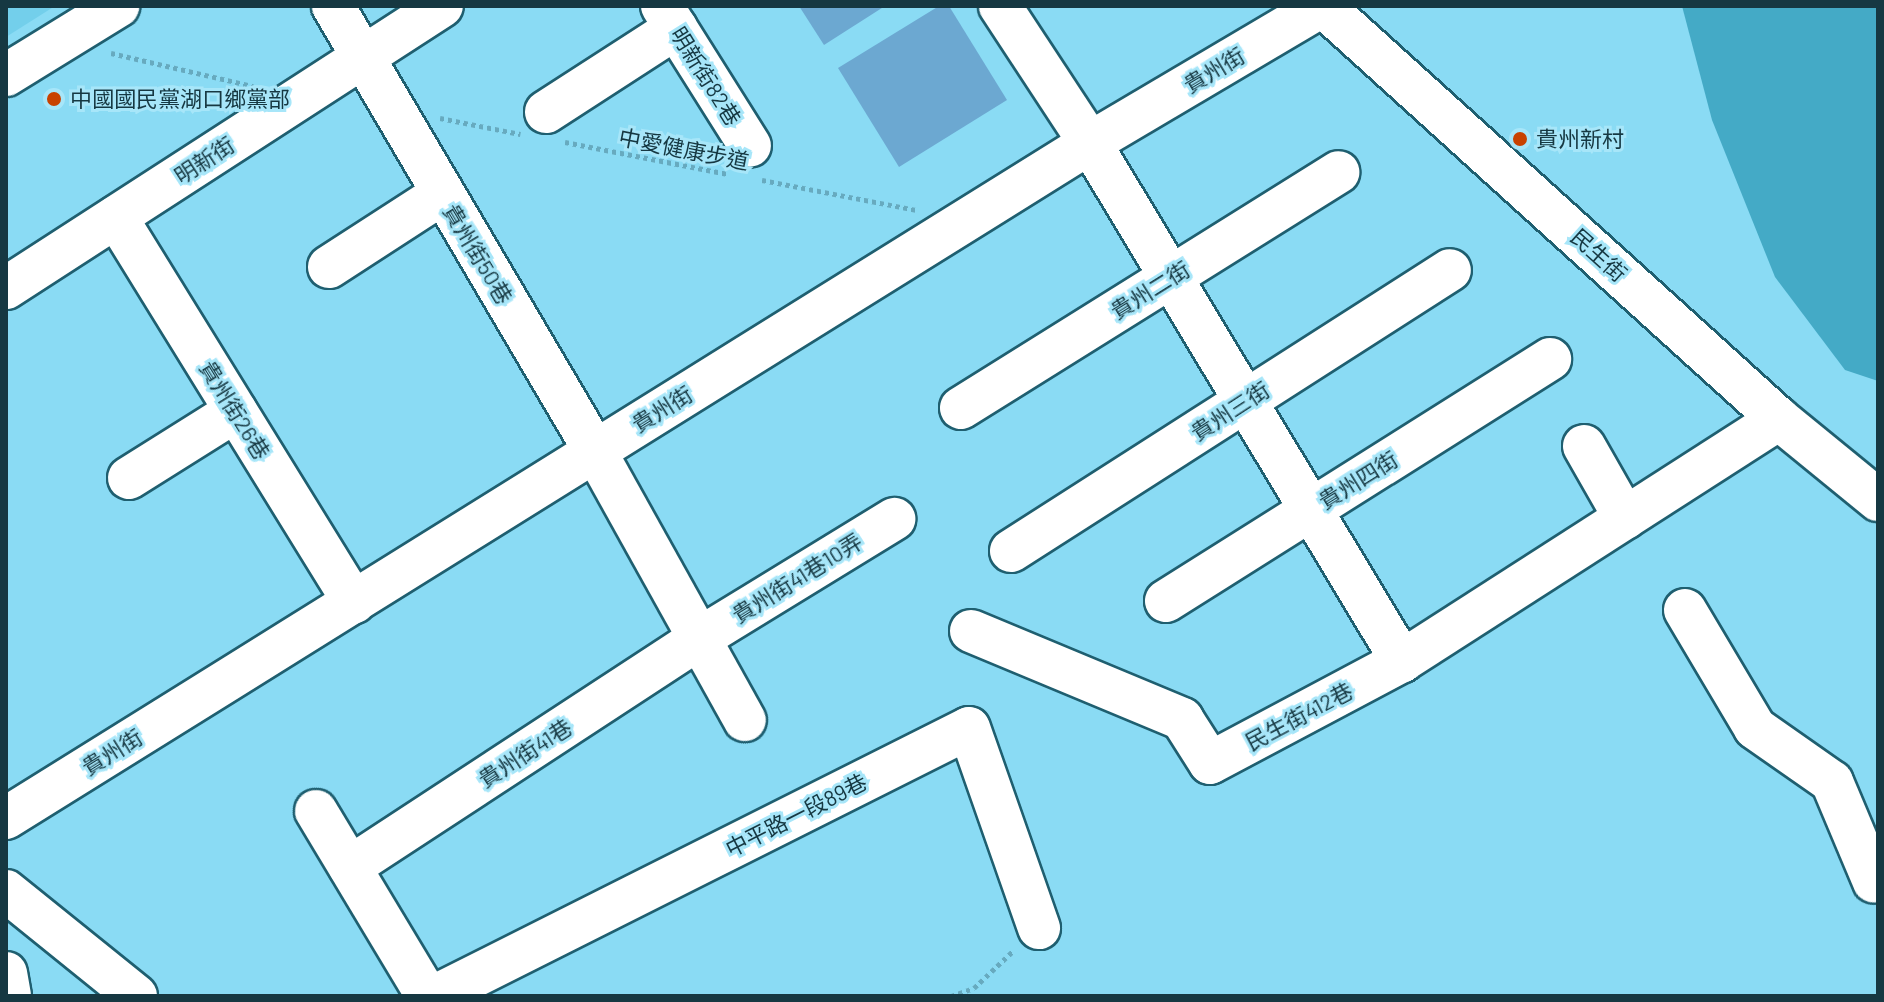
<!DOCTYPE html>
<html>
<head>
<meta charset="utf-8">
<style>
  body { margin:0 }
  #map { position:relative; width:1884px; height:1002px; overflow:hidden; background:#8adbf4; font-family:Barlow,"Noto Sans TC",sans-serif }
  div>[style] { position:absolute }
  .built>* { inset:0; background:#73cfeb }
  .water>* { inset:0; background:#44aac6 }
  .building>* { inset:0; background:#6ca8d1 }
  .path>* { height:5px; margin-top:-2.5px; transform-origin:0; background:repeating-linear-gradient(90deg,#67aabf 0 4px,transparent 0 8px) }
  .roads { filter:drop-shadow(2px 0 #1f5f70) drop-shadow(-2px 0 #1f5f70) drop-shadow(0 2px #1f5f70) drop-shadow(0 -2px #1f5f70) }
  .minor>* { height:42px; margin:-21px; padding:0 21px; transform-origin:21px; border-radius:21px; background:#fff }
  .dots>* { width:22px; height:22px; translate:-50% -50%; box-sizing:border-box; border:4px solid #a7e6f9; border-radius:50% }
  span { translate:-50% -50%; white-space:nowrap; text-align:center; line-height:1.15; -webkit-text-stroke:6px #a7e6f9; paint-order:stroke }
  .street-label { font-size:22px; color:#163842 }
  .poi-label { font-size:22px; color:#163842 }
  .left { translate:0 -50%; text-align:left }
  .frame { position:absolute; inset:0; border:8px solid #163842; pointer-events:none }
</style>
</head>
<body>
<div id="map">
  <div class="built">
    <i style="clip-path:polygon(6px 6px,55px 6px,6px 37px)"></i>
  </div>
  <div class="water">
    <i style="clip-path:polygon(1682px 6px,1878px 6px,1878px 381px,1845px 370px,1775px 277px,1712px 120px)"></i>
  </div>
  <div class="building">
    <i style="clip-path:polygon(799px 6px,885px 6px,824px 45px)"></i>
    <i style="clip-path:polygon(939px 6px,949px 6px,1007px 100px,899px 167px,838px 68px)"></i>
  </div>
  <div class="path">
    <i style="left:111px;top:53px;width:146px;rotate:13.1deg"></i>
    <i style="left:440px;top:118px;width:82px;rotate:11.3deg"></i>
    <i style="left:565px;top:142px;width:166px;rotate:11.1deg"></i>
    <i style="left:762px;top:180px;width:158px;rotate:11deg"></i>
    <i style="left:951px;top:996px;width:24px;rotate:-19deg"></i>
    <i style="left:974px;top:988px;width:55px;rotate:-43.5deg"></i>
  </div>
  <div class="roads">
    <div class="minor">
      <i style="left:333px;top:6px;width:516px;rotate:59.51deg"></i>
      <i style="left:595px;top:451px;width:308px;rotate:60.9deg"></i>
      <i style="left:662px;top:6px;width:165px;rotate:57.8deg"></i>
      <i style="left:1000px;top:6px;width:164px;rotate:56.7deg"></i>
      <i style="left:1090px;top:143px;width:605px;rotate:58.94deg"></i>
      <i style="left:1323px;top:6px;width:615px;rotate:42.17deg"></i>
      <i style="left:1779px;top:419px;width:128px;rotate:39.3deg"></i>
      <i style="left:6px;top:75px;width:132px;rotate:-31.6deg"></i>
      <i style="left:546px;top:112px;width:155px;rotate:-32.9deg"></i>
      <i style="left:116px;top:217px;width:453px;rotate:58.3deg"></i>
      <i style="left:329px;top:267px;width:135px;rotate:-32.9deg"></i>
      <i style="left:6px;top:288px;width:519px;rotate:-32.89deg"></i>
      <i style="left:961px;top:408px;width:445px;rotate:-32deg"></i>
      <i style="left:1584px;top:446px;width:83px;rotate:60.3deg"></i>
      <i style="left:129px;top:478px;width:126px;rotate:-32.1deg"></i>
      <i style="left:1011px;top:551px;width:521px;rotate:-32.62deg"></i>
      <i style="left:1166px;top:601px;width:454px;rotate:-32.2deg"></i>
      <i style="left:1685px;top:610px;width:137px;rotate:59.3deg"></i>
      <i style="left:1755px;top:728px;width:94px;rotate:35deg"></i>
      <i style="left:1832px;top:782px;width:108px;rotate:67.2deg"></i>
      <i style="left:971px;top:631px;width:229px;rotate:22.6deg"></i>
      <i style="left:1182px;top:719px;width:52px;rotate:57.5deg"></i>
      <i style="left:1210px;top:763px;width:217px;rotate:-28deg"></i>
      <i style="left:1402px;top:661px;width:448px;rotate:-32.7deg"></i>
      <i style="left:316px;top:811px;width:216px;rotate:59deg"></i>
      <i style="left:6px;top:818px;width:1277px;rotate:-31.91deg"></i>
      <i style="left:1090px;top:143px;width:269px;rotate:-30.6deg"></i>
      <i style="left:350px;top:867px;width:418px;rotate:-33.2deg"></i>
      <i style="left:700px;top:638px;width:228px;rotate:-31.5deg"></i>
      <i style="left:6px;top:891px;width:167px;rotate:38.9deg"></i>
      <i style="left:6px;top:973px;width:23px;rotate:80deg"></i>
      <i style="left:435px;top:996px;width:597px;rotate:-26.65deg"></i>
      <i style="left:969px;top:728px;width:212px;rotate:70.7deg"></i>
    </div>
  </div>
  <div class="dots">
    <i style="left:54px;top:99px;background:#c84200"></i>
    <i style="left:1520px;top:139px;background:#c84200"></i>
  </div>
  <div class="street-label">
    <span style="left:1214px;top:70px;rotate:-31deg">貴州街</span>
    <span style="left:706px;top:76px;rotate:58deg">明新街82巷</span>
    <span style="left:684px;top:149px;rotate:11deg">中愛健康步道</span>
    <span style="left:204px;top:160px;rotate:-33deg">明新街</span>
    <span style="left:478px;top:254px;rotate:59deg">貴州街50巷</span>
    <span style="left:1599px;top:255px;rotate:42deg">民生街</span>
    <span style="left:1150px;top:290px;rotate:-32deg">貴州二街</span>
    <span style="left:662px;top:409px;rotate:-32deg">貴州街</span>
    <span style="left:235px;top:410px;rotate:58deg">貴州街26巷</span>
    <span style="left:1230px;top:411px;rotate:-33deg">貴州三街</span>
    <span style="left:1358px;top:480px;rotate:-32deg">貴州四街</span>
    <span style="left:797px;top:578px;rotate:-32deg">貴州街41巷10弄</span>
    <span style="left:1299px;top:716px;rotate:-28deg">民生街412巷</span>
    <span style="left:112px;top:752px;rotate:-32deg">貴州街</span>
    <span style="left:525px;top:753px;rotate:-33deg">貴州街41巷</span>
    <span style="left:796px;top:815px;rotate:-27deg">中平路一段89巷</span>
  </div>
  <div class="poi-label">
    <span class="left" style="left:70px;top:99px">中國國民黨湖口鄉黨部</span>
    <span class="left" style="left:1536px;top:139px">貴州新村</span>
  </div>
  <div class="frame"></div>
</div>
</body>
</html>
